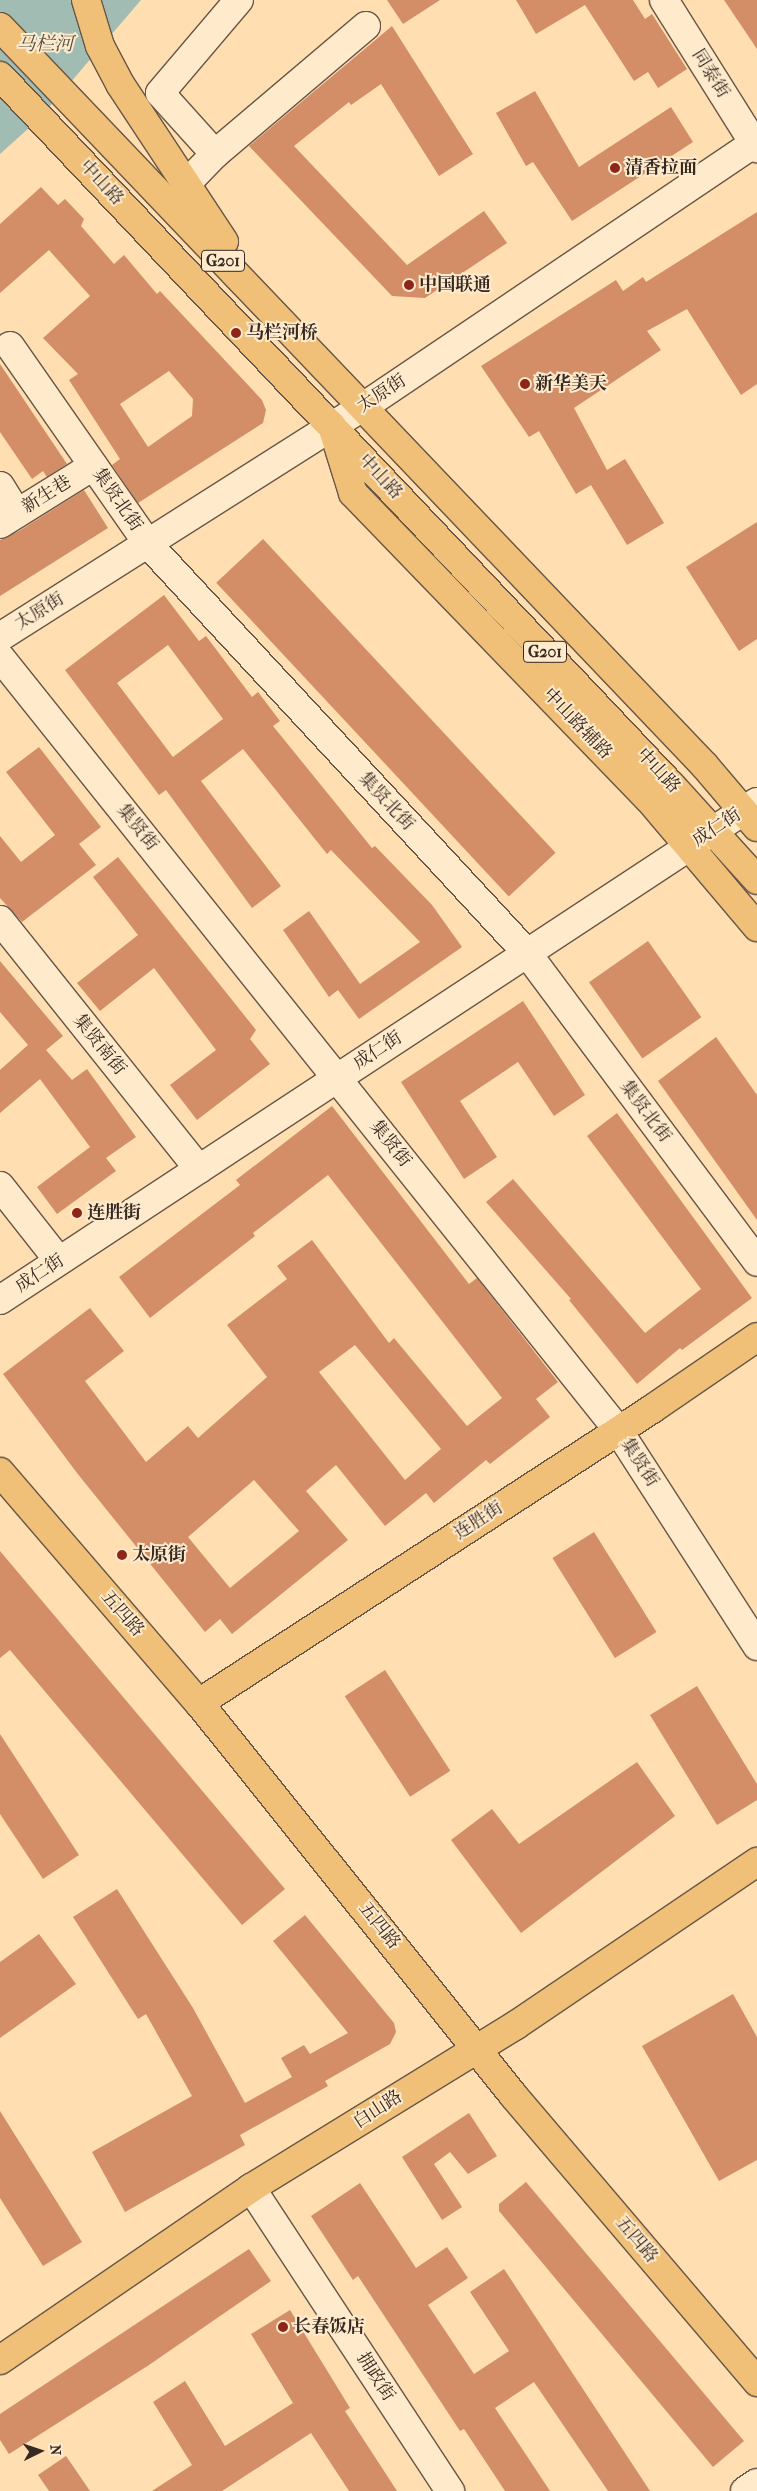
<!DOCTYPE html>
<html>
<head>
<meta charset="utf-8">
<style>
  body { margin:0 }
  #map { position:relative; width:757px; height:2491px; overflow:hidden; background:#ffdfb1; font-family:"IM FELL French Canon","Noto Serif SC",serif }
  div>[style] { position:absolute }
  .water>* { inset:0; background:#a1bcb2 }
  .building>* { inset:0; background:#d38d67; transform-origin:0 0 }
  .roads { filter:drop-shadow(1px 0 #685646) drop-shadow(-1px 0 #685646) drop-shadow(0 1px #685646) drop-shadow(0 -1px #685646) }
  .minor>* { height:28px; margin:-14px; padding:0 14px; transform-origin:14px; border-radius:14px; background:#ffeacc }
  .major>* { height:28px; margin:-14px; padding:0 14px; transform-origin:14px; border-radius:14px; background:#f0c078 }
  .highway>* { height:28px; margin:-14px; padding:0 14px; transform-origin:14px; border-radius:14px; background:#f0c078 }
  .dots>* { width:14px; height:14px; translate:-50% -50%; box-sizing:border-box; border:2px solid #ffeacc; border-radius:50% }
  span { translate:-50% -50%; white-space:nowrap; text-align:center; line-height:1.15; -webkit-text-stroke:4px #ffeacc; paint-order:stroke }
  .shield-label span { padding:1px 4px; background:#ffeacc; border:1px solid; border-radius:4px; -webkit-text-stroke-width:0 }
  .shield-label { font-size:16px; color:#352922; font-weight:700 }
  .street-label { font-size:18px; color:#352922 }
  .poi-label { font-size:18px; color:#352922; font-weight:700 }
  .left { translate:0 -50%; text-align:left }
  .water-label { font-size:19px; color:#504e46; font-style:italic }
  .north { position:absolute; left:15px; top:2426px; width:50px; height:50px; -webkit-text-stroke:4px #ffeacc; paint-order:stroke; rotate:86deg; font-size:14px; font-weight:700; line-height:20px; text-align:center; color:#352922 }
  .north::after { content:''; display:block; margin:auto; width:18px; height:22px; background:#352922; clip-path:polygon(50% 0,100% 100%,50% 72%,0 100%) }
</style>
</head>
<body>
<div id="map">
  <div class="water">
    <i style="clip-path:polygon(0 0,141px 0,40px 118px,0 154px)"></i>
  </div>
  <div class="building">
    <i style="clip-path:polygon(387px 0,440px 0,403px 24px)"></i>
    <i style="clip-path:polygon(516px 0,633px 0,645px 19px,652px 14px,687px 69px,658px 88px,648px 72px,634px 81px,585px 5px,536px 34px)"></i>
    <i style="clip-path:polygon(724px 0,757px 0,757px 49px)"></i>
    <i style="clip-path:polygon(392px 26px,473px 154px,439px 176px,381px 84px,351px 105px,349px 102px,294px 146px,407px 265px,484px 211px,507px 243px,425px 298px,392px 296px,249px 146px)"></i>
    <i style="clip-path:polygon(535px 91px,579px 167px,671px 107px,693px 142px,572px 221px,533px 162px,526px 166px,496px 113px)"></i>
    <i style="clip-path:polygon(evenodd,41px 187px,58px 205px,65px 199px,84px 219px,81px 226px,114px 264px,124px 255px,157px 294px,160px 291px,262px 400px,266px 410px,263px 423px,138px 503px,112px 465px,120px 459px,69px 380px,78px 374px,43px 338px,90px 296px,49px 250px,0 293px,0 224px,41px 187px,169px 371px,193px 399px,192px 416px,148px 447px,120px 404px,169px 371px)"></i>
    <i style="clip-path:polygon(757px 212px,757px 384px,741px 395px,687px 309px,647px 331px,661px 350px,574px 408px,607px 470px,625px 459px,664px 523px,627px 545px,591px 485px,576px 494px,539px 431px,529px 437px,481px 366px,616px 280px,623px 291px,643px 277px,646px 282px)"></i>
    <i style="clip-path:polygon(0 364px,67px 464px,47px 477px,43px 471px,32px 479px,0 432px)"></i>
    <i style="clip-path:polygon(84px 490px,108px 528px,0 596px,0 540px,19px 531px)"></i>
    <i style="clip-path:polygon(757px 522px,757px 639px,739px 651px,686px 567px)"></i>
    <i style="left:263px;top:539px;width:429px;height:64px;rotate:47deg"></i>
    <i style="clip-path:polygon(evenodd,164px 595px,199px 641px,206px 636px,252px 697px,258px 692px,280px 721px,273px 726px,372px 848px,375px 846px,432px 905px,462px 947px,359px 1019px,338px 990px,329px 997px,283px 930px,309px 911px,360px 984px,420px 942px,331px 850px,327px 854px,243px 749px,201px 781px,281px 886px,252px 908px,166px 790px,159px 795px,65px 670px,164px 595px,168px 645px,223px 719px,173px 757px,117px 683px,168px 645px)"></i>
    <i style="clip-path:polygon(39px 747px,101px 827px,79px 844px,96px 865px,22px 922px,0 898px,0 836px,21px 862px,55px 835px,6px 772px)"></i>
    <i style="clip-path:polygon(118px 857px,256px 1030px,250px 1039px,270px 1064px,197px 1120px,170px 1085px,216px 1050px,154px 968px,100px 1011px,77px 983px,138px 935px,93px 877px)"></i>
    <i style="left:648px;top:941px;width:93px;height:72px;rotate:55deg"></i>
    <i style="clip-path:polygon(0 961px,63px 1036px,46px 1050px,72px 1080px,87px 1069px,136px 1137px,106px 1158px,116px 1171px,57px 1214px,37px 1187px,90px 1147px,40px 1079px,0 1113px,0 1070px,28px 1045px,0 1012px)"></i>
    <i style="clip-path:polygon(523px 1001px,585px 1095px,554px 1116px,518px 1062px,460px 1101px,497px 1157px,464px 1179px,401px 1082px)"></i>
    <i style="clip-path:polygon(716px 1037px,757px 1095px,757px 1220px,658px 1081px)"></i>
    <i style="clip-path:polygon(evenodd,332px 1106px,469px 1284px,477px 1278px,558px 1382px,536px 1399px,550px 1417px,490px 1464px,486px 1460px,434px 1503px,426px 1493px,385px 1526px,336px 1465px,306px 1491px,348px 1540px,232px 1634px,220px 1619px,205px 1632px,77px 1473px,3px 1374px,90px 1308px,124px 1351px,85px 1381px,146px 1462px,188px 1426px,198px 1438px,267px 1377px,227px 1325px,287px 1279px,277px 1266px,312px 1240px,389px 1343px,394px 1338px,467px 1426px,502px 1398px,328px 1175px,253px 1233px,255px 1236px,150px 1318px,119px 1277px,240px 1185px,236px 1180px,332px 1106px,355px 1345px,441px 1449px,405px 1480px,319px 1372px,355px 1345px,332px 1106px,254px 1480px,299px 1531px,230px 1588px,188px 1537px,254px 1480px)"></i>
    <i style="clip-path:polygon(617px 1113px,752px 1298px,682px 1350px,680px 1348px,637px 1384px,569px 1300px,571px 1299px,486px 1202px,513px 1179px,645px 1333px,701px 1289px,587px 1136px)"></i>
    <i style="left:594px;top:1532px;width:118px;height:49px;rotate:58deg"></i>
    <i style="clip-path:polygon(0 1551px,285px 1889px,242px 1925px,10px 1650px,0 1658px)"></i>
    <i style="left:385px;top:1670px;width:120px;height:48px;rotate:57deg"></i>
    <i style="clip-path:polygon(697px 1686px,757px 1784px,757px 1800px,717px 1825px,650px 1715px)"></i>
    <i style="clip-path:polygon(0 1734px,79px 1855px,43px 1879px,0 1814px)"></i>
    <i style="clip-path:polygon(637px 1762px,675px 1816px,521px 1933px,451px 1840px,492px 1809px,519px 1844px)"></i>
    <i style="clip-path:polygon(117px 1889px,193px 2008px,245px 2103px,292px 2077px,281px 2058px,304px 2045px,310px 2054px,348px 2033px,273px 1941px,305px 1915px,394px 2023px,396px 2032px,390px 2044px,325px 2081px,328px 2086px,240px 2135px,245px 2145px,125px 2212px,92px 2152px,192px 2096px,146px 2014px,138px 2019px,73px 1917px)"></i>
    <i style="clip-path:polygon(39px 1934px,76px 1984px,0 2038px,0 1962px)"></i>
    <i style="clip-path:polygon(733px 1994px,757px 2037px,757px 2160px,719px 2181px,642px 2046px)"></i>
    <i style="clip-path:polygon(0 2111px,82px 2242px,43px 2266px,0 2198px)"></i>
    <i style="clip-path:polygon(469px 2113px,497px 2156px,468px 2174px,450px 2152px,434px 2164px,462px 2207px,442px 2220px,402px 2157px)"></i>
    <i style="clip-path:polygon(526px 2182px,744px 2441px,713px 2467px,499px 2211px,499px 2204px)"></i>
    <i style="clip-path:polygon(360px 2183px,416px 2268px,447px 2247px,468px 2278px,428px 2305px,474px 2374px,509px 2351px,470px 2292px,504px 2269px,650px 2491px,608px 2491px,534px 2382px,495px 2408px,550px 2491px,505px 2491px,464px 2429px,460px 2431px,358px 2276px,353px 2280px,311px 2216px)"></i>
    <i style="clip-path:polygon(249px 2249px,271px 2281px,149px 2365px,9px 2454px,0 2440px,0 2414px)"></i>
    <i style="clip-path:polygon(290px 2310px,350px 2408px,345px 2411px,397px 2491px,349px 2491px,311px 2433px,222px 2491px,152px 2491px,192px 2465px,153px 2402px,185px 2381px,225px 2446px,293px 2403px,251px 2334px)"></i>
    <i style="clip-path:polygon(66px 2456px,90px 2491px,49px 2491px,38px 2475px)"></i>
  </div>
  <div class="roads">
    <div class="minor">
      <i style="left:664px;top:0;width:175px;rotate:57.9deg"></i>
      <i style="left:215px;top:154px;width:82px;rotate:-132deg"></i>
      <i style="left:160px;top:93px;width:122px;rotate:-49.7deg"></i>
      <i style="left:185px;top:185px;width:43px;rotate:-45.9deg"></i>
      <i style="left:215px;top:154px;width:198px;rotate:-40.3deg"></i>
      <i style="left:10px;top:346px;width:241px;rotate:55.1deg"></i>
      <i style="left:148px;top:544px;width:558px;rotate:47.18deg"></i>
      <i style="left:527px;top:953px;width:385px;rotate:53.3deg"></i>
      <i style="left:0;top:486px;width:32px;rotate:58deg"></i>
      <i style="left:0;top:524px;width:110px;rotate:-31.9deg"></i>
      <i style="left:0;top:637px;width:430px;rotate:-32.4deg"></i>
      <i style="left:363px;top:407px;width:475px;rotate:-34deg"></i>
      <i style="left:0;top:657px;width:990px;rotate:51.36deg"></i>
      <i style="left:618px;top:1430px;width:257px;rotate:57.2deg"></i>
      <i style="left:0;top:920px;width:319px;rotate:51.4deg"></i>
      <i style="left:0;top:1186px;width:95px;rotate:51.8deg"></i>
      <i style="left:0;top:1300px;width:906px;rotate:-33.34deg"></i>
      <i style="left:251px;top:2188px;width:363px;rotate:56.7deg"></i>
      <i style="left:745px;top:2491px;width:14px;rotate:-34deg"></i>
    </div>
    <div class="major">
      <i style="left:332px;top:426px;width:70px;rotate:72.6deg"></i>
      <i style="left:353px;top:493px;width:424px;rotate:46deg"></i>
      <i style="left:648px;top:798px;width:169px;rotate:49.8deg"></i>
      <i style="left:0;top:1472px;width:305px;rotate:49.3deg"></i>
      <i style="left:199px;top:1703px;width:502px;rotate:51.3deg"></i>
      <i style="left:513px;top:2095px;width:377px;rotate:49.6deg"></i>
      <i style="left:199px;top:1703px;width:540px;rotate:-32.98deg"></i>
      <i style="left:652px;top:1409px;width:127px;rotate:-34.4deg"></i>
      <i style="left:0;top:2360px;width:304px;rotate:-34.4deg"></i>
      <i style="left:251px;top:2188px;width:311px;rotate:-31.6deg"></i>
      <i style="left:516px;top:2025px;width:291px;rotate:-34.1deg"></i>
    </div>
    <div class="highway">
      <i style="left:86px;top:0;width:48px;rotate:73.1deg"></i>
      <i style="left:100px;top:46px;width:43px;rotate:62.2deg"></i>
      <i style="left:120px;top:84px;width:189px;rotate:56.6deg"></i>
      <i style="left:0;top:27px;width:1021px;rotate:46.35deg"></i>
      <i style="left:705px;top:766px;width:80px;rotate:49.6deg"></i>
      <i style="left:0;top:76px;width:976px;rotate:46.58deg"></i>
      <i style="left:671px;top:785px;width:128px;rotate:47.8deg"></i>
    </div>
  </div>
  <div class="dots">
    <i style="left:615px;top:168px;background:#8f2418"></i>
    <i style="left:409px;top:285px;background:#8f2418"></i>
    <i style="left:236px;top:333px;background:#8f2418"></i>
    <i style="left:525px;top:384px;background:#8f2418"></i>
    <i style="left:77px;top:1213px;background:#8f2418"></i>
    <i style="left:122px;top:1555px;background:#8f2418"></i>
    <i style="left:283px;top:2327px;background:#8f2418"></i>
  </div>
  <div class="shield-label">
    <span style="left:223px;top:261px">G201</span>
    <span style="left:545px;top:652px">G201</span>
  </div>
  <div class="street-label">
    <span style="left:710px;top:74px;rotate:58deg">同泰街</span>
    <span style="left:101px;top:183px;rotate:47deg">中山路</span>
    <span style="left:382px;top:394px;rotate:-33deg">太原街</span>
    <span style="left:380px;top:477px;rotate:47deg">中山路</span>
    <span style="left:47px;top:495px;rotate:-32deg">新生巷</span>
    <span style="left:117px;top:500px;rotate:55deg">集贤北街</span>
    <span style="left:40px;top:612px;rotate:-32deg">太原街</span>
    <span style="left:577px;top:724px;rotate:46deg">中山路辅路</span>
    <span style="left:658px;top:771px;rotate:47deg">中山路</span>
    <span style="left:386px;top:802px;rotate:47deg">集贤北街</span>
    <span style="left:137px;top:828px;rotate:51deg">集贤街</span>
    <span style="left:717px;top:828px;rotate:-33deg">成仁街</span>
    <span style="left:99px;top:1045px;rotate:51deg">集贤南街</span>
    <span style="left:378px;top:1051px;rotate:-33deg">成仁街</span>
    <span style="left:645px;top:1112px;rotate:53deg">集贤北街</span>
    <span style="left:390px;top:1144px;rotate:51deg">集贤街</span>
    <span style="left:40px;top:1274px;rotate:-33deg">成仁街</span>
    <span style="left:639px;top:1463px;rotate:57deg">集贤街</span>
    <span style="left:479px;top:1521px;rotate:-33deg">连胜街</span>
    <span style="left:122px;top:1614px;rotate:49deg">五四路</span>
    <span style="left:379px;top:1926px;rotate:51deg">五四路</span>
    <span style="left:378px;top:2110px;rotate:-33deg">白山路</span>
    <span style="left:636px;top:2240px;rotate:50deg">五四路</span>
    <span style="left:375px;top:2377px;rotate:57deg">拥政街</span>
  </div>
  <div class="poi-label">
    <span class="left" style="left:625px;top:168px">清香拉面</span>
    <span class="left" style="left:419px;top:285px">中国联通</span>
    <span class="left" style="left:246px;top:333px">马栏河桥</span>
    <span class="left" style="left:535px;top:384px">新华美天</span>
    <span class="left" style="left:87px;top:1213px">连胜街</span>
    <span class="left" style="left:132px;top:1555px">太原街</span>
    <span class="left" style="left:293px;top:2327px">长春饭店</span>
  </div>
  <div class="water-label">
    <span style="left:45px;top:45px">马栏河</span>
  </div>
  <div class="north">N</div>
</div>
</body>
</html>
